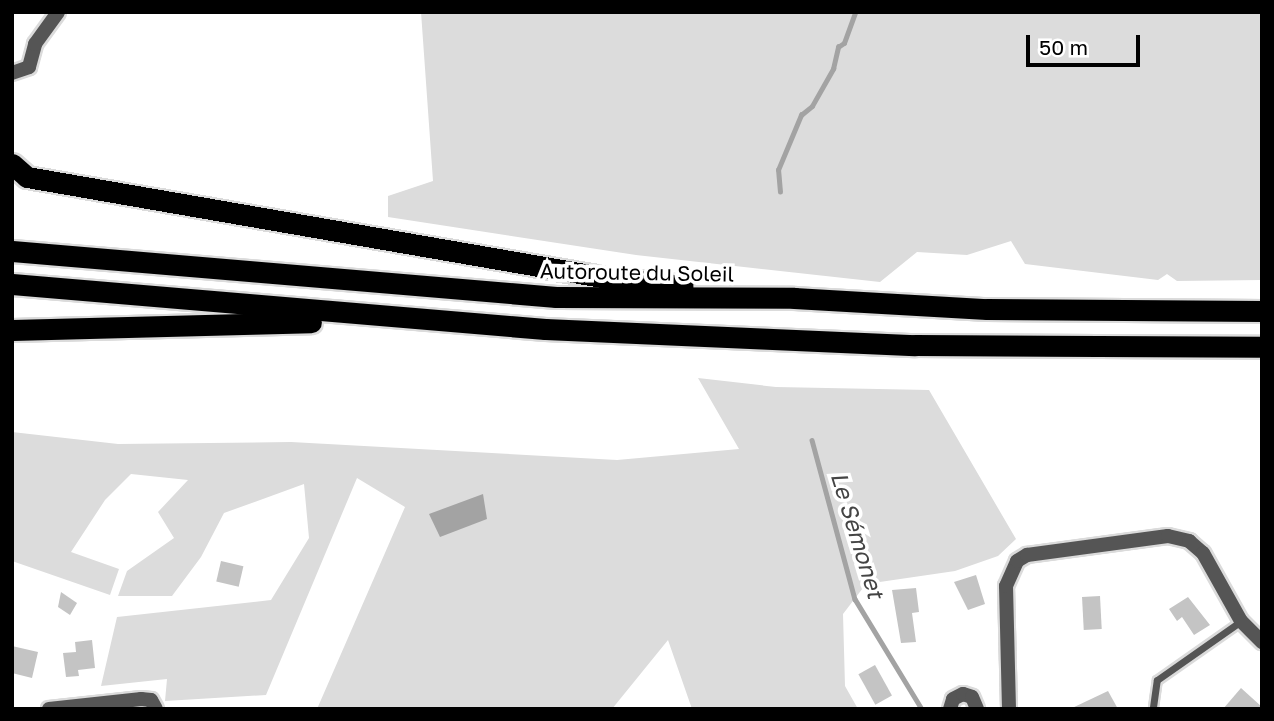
<!DOCTYPE html>
<html>
<head>
<meta charset="utf-8">
<style>
  body { margin:0 }
  #map { position:relative; width:1274px; height:721px; overflow:hidden; background:#fff; font-family:"Golos Text",sans-serif }
  div>[style] { position:absolute }
  .green>* { inset:0; background:#dcdcdc }
  .water>* { inset:0; background:#a3a3a3 }
  .stream>* { height:4.5px; margin:-2.25px; padding:0 2.25px; transform-origin:2.25px; border-radius:2.25px; background:#a3a3a3 }
  .building>* { inset:0; background:#c4c4c4; transform-origin:0 0 }
  .roads { filter:drop-shadow(2px 0 #dbdbdb) drop-shadow(-2px 0 #dbdbdb) drop-shadow(0 2px #dbdbdb) drop-shadow(0 -2px #dbdbdb) }
  .service>* { height:7px; margin:-3.5px; padding:0 3.5px; transform-origin:3.5px; border-radius:3.5px; background:#555 }
  .minor>* { height:14px; margin:-7px; padding:0 7px; transform-origin:7px; border-radius:7px; background:#555 }
  .motorway>* { height:21px; margin:-10.5px; padding:0 10.5px; transform-origin:10.5px; border-radius:10.5px; background:#000 }
  span { translate:-50% -50%; white-space:nowrap; text-align:center; line-height:1.15; -webkit-text-stroke:7px #fff; paint-order:stroke }
  .street-label { font-size:21px; color:#000 }
  .water-label { font-size:23px; color:#444; font-style:italic }
  .frame { position:absolute; inset:0; border:14px solid #000; pointer-events:none }
  .scale { position:absolute; left:1026px; top:35px; width:114px; height:32px; box-sizing:border-box; border:4px solid #000; border-top:0; padding-left:9px; font-size:21px; line-height:24px; white-space:nowrap; color:#000; -webkit-text-stroke:5px #fff; paint-order:stroke }
</style>
</head>
<body>
<div id="map">
  <div class="green">
    <i style="clip-path:polygon(421px 12px,1262px 12px,1262px 280px,1177px 281px,1167px 274px,1158px 280px,1025px 264px,1011px 241px,967px 255px,917px 252px,880px 282px,636px 255px,388px 217px,388px 196px,433px 181px)"></i>
    <i style="clip-path:polygon(698px 378px,776px 387px,929px 390px,1016px 539px,998px 556px,955px 571px,866px 584px,843px 614px,845px 686px,858px 709px,692px 709px,668px 640px,612px 709px,317px 709px,405px 507px,357px 478px,266px 695px,165px 701px,167px 679px,101px 686px,117px 617px,271px 600px,309px 538px,304px 484px,224px 513px,201px 557px,172px 596px,118px 596px,127px 571px,174px 538px,158px 512px,188px 480px,131px 474px,105px 500px,71px 552px,119px 569px,110px 595px,12px 561px,12px 432px,118px 444px,291px 442px,617px 460px,739px 449px)"></i>
  </div>
  <div class="water">
    <i style="clip-path:polygon(483px 494px,487px 519px,440px 537px,429px 514px)"></i>
  </div>
  <div class="stream">
    <i style="left:780px;top:192px;width:22px;rotate:-95deg"></i>
    <i style="left:778px;top:170px;width:60px;rotate:-67.3deg"></i>
    <i style="left:801px;top:115px;width:14px;rotate:-39deg"></i>
    <i style="left:812px;top:106px;width:43px;rotate:-60.4deg"></i>
    <i style="left:833px;top:69px;width:23px;rotate:-77deg"></i>
    <i style="left:838px;top:47px;width:7px;rotate:-34deg"></i>
    <i style="left:844px;top:43px;width:33px;rotate:-70deg"></i>
    <i style="left:812px;top:440px;width:165px;rotate:74.9deg"></i>
    <i style="left:855px;top:599px;width:129px;rotate:58.7deg"></i>
  </div>
  <div class="building">
    <i style="left:221px;top:561px;width:23px;height:21px;rotate:13deg"></i>
    <i style="clip-path:polygon(976px 575px,985px 604px,968px 610px,954px 582px)"></i>
    <i style="clip-path:polygon(916px 588px,919px 612px,912px 613px,916px 642px,901px 643px,892px 590px)"></i>
    <i style="clip-path:polygon(61px 592px,77px 603px,70px 615px,58px 607px)"></i>
    <i style="left:1100px;top:596px;width:33px;height:18px;rotate:87deg"></i>
    <i style="clip-path:polygon(1188px 597px,1210px 625px,1194px 635px,1182px 617px,1177px 621px,1169px 609px)"></i>
    <i style="clip-path:polygon(92px 640px,95px 668px,78px 670px,79px 676px,66px 677px,63px 653px,76px 652px,75px 642px)"></i>
    <i style="clip-path:polygon(12px 646px,38px 652px,32px 678px,12px 673px)"></i>
    <i style="left:875px;top:665px;width:35px;height:19px;rotate:61deg"></i>
    <i style="clip-path:polygon(1241px 688px,1262px 707px,1262px 709px,1223px 709px)"></i>
    <i style="clip-path:polygon(1108px 691px,1118px 709px,1070px 709px)"></i>
  </div>
  <div class="roads">
    <div class="service">
      <i style="left:1153px;top:707px;width:27px;rotate:-82deg"></i>
      <i style="left:1157px;top:680px;width:103px;rotate:-35.1deg"></i>
    </div>
    <div class="minor">
      <i style="left:12px;top:73px;width:18px;rotate:-19deg"></i>
      <i style="left:29px;top:67px;width:24px;rotate:-75deg"></i>
      <i style="left:35px;top:44px;width:39px;rotate:-54deg"></i>
      <i style="left:49px;top:709px;width:93px;rotate:-6.2deg"></i>
      <i style="left:141px;top:699px;width:10px;rotate:6deg"></i>
      <i style="left:151px;top:700px;width:10px;rotate:61deg"></i>
      <i style="left:950px;top:709px;width:10px;rotate:-73deg"></i>
      <i style="left:953px;top:699px;width:11px;rotate:-27deg"></i>
      <i style="left:963px;top:694px;width:9px;rotate:18deg"></i>
      <i style="left:972px;top:697px;width:13px;rotate:67deg"></i>
      <i style="left:1009px;top:709px;width:123px;rotate:-91.4deg"></i>
      <i style="left:1006px;top:586px;width:27px;rotate:-66deg"></i>
      <i style="left:1017px;top:561px;width:12px;rotate:-31deg"></i>
      <i style="left:1027px;top:555px;width:142px;rotate:-7.7deg"></i>
      <i style="left:1168px;top:536px;width:22px;rotate:13deg"></i>
      <i style="left:1189px;top:541px;width:18px;rotate:41deg"></i>
      <i style="left:1203px;top:553px;width:78px;rotate:60.8deg"></i>
      <i style="left:1241px;top:621px;width:30px;rotate:45deg"></i>
    </div>
    <div class="motorway">
      <i style="left:12px;top:164px;width:20px;rotate:41deg"></i>
      <i style="left:27px;top:177px;width:584px;rotate:9.87deg"></i>
      <i style="left:602px;top:277px;width:81px;rotate:6.4deg"></i>
      <i style="left:12px;top:251px;width:546px;rotate:4.83deg"></i>
      <i style="left:556px;top:297px;width:238px;rotate:0.2deg"></i>
      <i style="left:794px;top:298px;width:193px;rotate:3.3deg"></i>
      <i style="left:987px;top:309px;width:275px;rotate:0.4deg"></i>
      <i style="left:12px;top:284px;width:535px;rotate:4.83deg"></i>
      <i style="left:545px;top:329px;width:370px;rotate:2.5deg"></i>
      <i style="left:915px;top:345px;width:347px;rotate:0.3deg"></i>
      <i style="left:12px;top:330px;width:299px;rotate:-1.5deg"></i>
    </div>
  </div>
  <div class="street-label">
    <span style="left:637px;top:272px;rotate:1deg">Autoroute du Soleil</span>
  </div>
  <div class="water-label">
    <span style="left:858px;top:535px;rotate:73deg">Le Sémonet</span>
  </div>
  <div class="frame"></div>
  <div class="scale">50 m</div>
</div>
</body>
</html>
